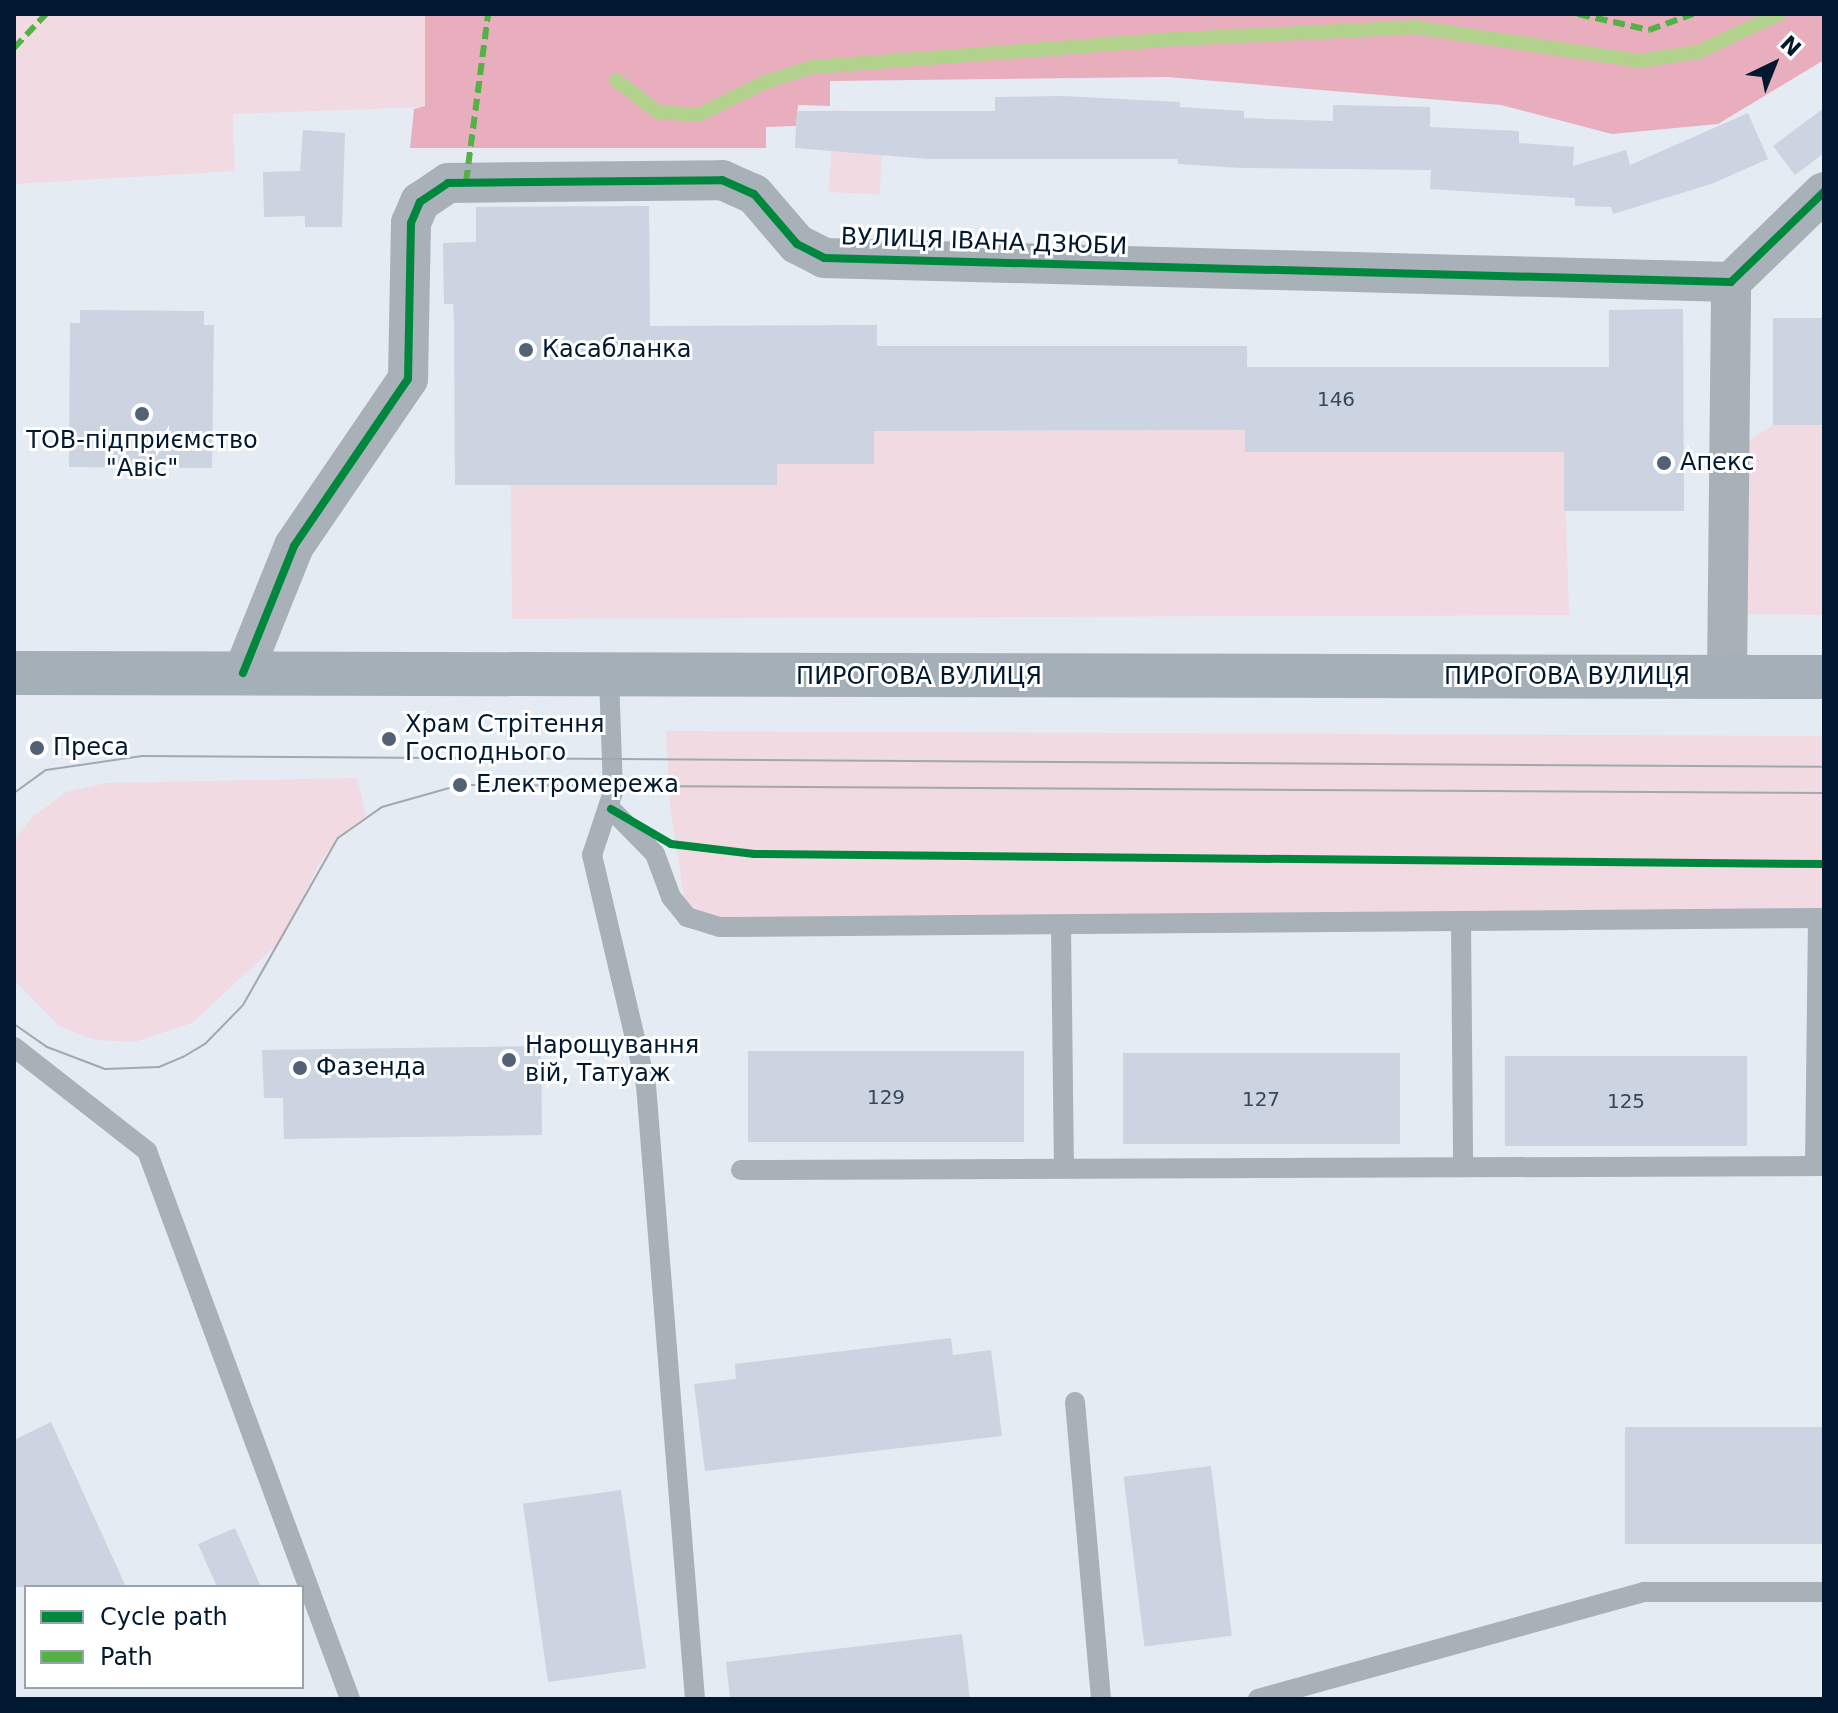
<!DOCTYPE html>
<html>
<head>
<meta charset="utf-8">
<style>
  body { margin:0 }
  #map { position:relative; width:1838px; height:1713px; overflow:hidden; background:#e5ebf2; font-family:"DejaVu Sans",sans-serif }
  div>[style] { position:absolute }
  .green>* { inset:0; background:#f1dae2; transform-origin:0 0 }
  .forest>* { inset:0; background:#e8aebd }
  .stream>* { height:14px; margin:-7px; padding:0 7px; transform-origin:7px; border-radius:7px; background:#b1d18d }
  .building>* { inset:0; background:#ccd3e1; transform-origin:0 0 }
  .service>* { height:20px; margin:-10px; padding:0 10px; transform-origin:10px; border-radius:10px; background:#a8b0b8 }
  .minor>* { height:40px; margin:-20px; padding:0 20px; transform-origin:20px; border-radius:20px; background:#a8b0b8 }
  .secondary>* { height:44px; margin:-22px; padding:0 22px; transform-origin:22px; border-radius:22px; background:#a5afb8 }
  .tram>* { height:2px; margin:-1px; padding:0 1px; transform-origin:1px; border-radius:1px; background:#a1a9b0 }
  .quiet>* { height:6px; margin-top:-3px; transform-origin:0; background:repeating-linear-gradient(90deg,#54b146 0 12px,transparent 0 18px) }
  .cycleway>* { height:8px; margin:-4px; padding:0 4px; transform-origin:4px; border-radius:4px; background:#00873e }
  .dots>* { width:22px; height:22px; translate:-50% -50%; box-sizing:border-box; border:4px solid #fff; border-radius:50% }
  span { translate:-50% -50%; white-space:nowrap; text-align:center; line-height:1.15; -webkit-text-stroke:6px #fff; paint-order:stroke }
  .number-label { font-size:20px; color:#35485d }
  .number-label span { -webkit-text-stroke-width:0 }
  .street-label { font-size:24px; color:#011930 }
  .poi-label { font-size:24px; color:#011930 }
  .left { translate:0 -50%; text-align:left }
  .frame { position:absolute; inset:0; border:16px solid #011930; pointer-events:none }
  .legend { position:absolute; left:24px; top:1585px; width:280px; height:104px; box-sizing:border-box; background:#fff; border:2px solid #99a3ac; margin:0; padding:10px 14px; list-style:none; font-size:24px; color:#011930 }
  .legend li { display:flex; align-items:center; gap:16px; height:40px }
  .legend b { width:40px; border:2px solid #99a3ac }
  .north { position:absolute; left:1734px; top:24px; width:80px; height:80px; -webkit-text-stroke:6px #fff; paint-order:stroke; rotate:43deg; font-size:22px; font-weight:700; line-height:32px; text-align:center; color:#011930 }
  .north::after { content:''; display:block; margin:auto; width:28px; height:36px; background:#011930; clip-path:polygon(50% 0,100% 100%,50% 72%,0 100%) }
</style>
</head>
<body>
<div id="map">
  <div class="green">
    <i style="clip-path:polygon(14px 14px,425px 14px,425px 107px,233px 114px,235px 171px,14px 184px)"></i>
    <i style="left:833px;top:110px;width:51px;height:82px;rotate:3deg"></i>
    <i style="clip-path:polygon(1773px 425px,1824px 425px,1824px 615px,1731px 614px,1731px 453px)"></i>
    <i style="clip-path:polygon(1245px 430px,1564px 452px,1569px 615px,512px 619px,511px 485px,776px 485px,777px 464px,874px 464px,874px 431px)"></i>
    <i style="clip-path:polygon(666px 731px,1824px 736px,1824px 918px,687px 917px,670px 805px)"></i>
    <i style="clip-path:polygon(357px 778px,366px 816px,338px 838px,316px 869px,282px 940px,192px 1023px,135px 1042px,95px 1040px,59px 1026px,16px 982px,14px 840px,33px 817px,66px 792px,106px 783px)"></i>
  </div>
  <div class="forest">
    <i style="clip-path:polygon(425px 14px,1824px 14px,1824px 60px,1718px 124px,1612px 134px,1501px 105px,1167px 77px,830px 81px,830px 106px,798px 105px,796px 126px,766px 127px,766px 148px,410px 148px,414px 109px,425px 106px)"></i>
  </div>
  <div class="stream">
    <i style="left:616px;top:80px;width:53px;rotate:37.3deg"></i>
    <i style="left:658px;top:112px;width:40px;rotate:4.3deg"></i>
    <i style="left:698px;top:115px;width:75px;rotate:-26.2deg"></i>
    <i style="left:765px;top:82px;width:50px;rotate:-17.4deg"></i>
    <i style="left:813px;top:67px;width:348px;rotate:-4.4deg"></i>
    <i style="left:1160px;top:40px;width:254px;rotate:-2.9deg"></i>
    <i style="left:1414px;top:27px;width:227px;rotate:8.6deg"></i>
    <i style="left:1638px;top:61px;width:61px;rotate:-8.5deg"></i>
    <i style="left:1698px;top:52px;width:89px;rotate:-25.1deg"></i>
  </div>
  <div class="building">
    <i style="clip-path:polygon(1063px 96px,1180px 102px,1180px 107px,1244px 111px,1244px 118px,1333px 121px,1333px 105px,1430px 107px,1430px 127px,1519px 131px,1519px 143px,1574px 147px,1573px 166px,1626px 150px,1630px 165px,1748px 113px,1768px 159px,1711px 184px,1613px 214px,1611px 207px,1575px 206px,1575px 198px,1430px 189px,1431px 170px,1241px 168px,1178px 164px,1178px 159px,929px 159px,795px 148px,797px 111px,995px 111px,995px 97px)"></i>
    <i style="clip-path:polygon(1824px 108px,1824px 153px,1795px 175px,1773px 146px)"></i>
    <i style="clip-path:polygon(303px 130px,345px 133px,342px 227px,305px 227px,305px 216px,264px 217px,263px 172px,300px 171px)"></i>
    <i style="clip-path:polygon(649px 206px,650px 326px,877px 325px,877px 346px,1247px 346px,1247px 367px,1609px 367px,1609px 310px,1683px 309px,1684px 511px,1564px 511px,1564px 452px,1245px 452px,1245px 430px,874px 431px,874px 464px,777px 464px,777px 485px,455px 485px,454px 322px,453px 304px,444px 304px,443px 243px,476px 242px,476px 207px)"></i>
    <i style="clip-path:polygon(80px 310px,204px 311px,204px 325px,214px 325px,212px 468px,69px 467px,70px 323px,80px 323px)"></i>
    <i style="left:1773px;top:318px;width:51px;height:107px"></i>
    <i style="clip-path:polygon(541px 1046px,542px 1135px,284px 1139px,283px 1098px,264px 1098px,262px 1050px)"></i>
    <i style="left:748px;top:1051px;width:276px;height:91px"></i>
    <i style="left:1123px;top:1053px;width:277px;height:91px"></i>
    <i style="left:1505px;top:1056px;width:242px;height:90px"></i>
    <i style="clip-path:polygon(951px 1338px,953px 1355px,991px 1350px,1002px 1436px,705px 1471px,694px 1384px,736px 1379px,735px 1364px)"></i>
    <i style="clip-path:polygon(51px 1422px,126px 1587px,14px 1587px,14px 1440px)"></i>
    <i style="left:1824px;top:1427px;width:117px;height:199px;rotate:90deg"></i>
    <i style="left:1211px;top:1466px;width:171px;height:88px;rotate:83deg"></i>
    <i style="left:621px;top:1490px;width:180px;height:99px;rotate:82deg"></i>
    <i style="clip-path:polygon(235px 1528px,261px 1587px,217px 1587px,198px 1544px)"></i>
    <i style="clip-path:polygon(962px 1634px,970px 1699px,730px 1699px,726px 1662px)"></i>
  </div>
  <div class="service">
    <i style="left:609px;top:676px;width:116px;rotate:88deg"></i>
    <i style="left:613px;top:792px;width:66px;rotate:108.4deg"></i>
    <i style="left:592px;top:855px;width:236px;rotate:76.8deg"></i>
    <i style="left:646px;top:1085px;width:616px;rotate:85.44deg"></i>
    <i style="left:611px;top:809px;width:63px;rotate:45.6deg"></i>
    <i style="left:655px;top:854px;width:46px;rotate:69.6deg"></i>
    <i style="left:671px;top:897px;width:26px;rotate:51deg"></i>
    <i style="left:687px;top:917px;width:34px;rotate:17deg"></i>
    <i style="left:720px;top:927px;width:1104px;rotate:-0.47deg"></i>
    <i style="left:1461px;top:922px;width:245px;rotate:89.5deg"></i>
    <i style="left:1061px;top:926px;width:239px;rotate:89.3deg"></i>
    <i style="left:14px;top:1047px;width:169px;rotate:38deg"></i>
    <i style="left:147px;top:1151px;width:584px;rotate:69.67deg"></i>
    <i style="left:1815px;top:1166px;width:248px;rotate:-89.3deg"></i>
    <i style="left:741px;top:1170px;width:1083px;rotate:-0.21deg"></i>
    <i style="left:1075px;top:1402px;width:298px;rotate:85deg"></i>
    <i style="left:1258px;top:1699px;width:401px;rotate:-15.5deg"></i>
    <i style="left:1644px;top:1592px;width:180px"></i>
  </div>
  <div class="minor">
    <i style="left:243px;top:673px;width:137px;rotate:-68.1deg"></i>
    <i style="left:294px;top:546px;width:202px;rotate:-55.7deg"></i>
    <i style="left:408px;top:379px;width:156px;rotate:-88.9deg"></i>
    <i style="left:411px;top:223px;width:23px;rotate:-67deg"></i>
    <i style="left:420px;top:202px;width:34px;rotate:-34deg"></i>
    <i style="left:448px;top:183px;width:274px;rotate:-0.6deg"></i>
    <i style="left:722px;top:180px;width:35px;rotate:24deg"></i>
    <i style="left:754px;top:194px;width:66px;rotate:49.3deg"></i>
    <i style="left:797px;top:244px;width:30px;rotate:27deg"></i>
    <i style="left:824px;top:258px;width:907px;rotate:1.52deg"></i>
    <i style="left:1731px;top:282px;width:129px;rotate:-44.1deg"></i>
    <i style="left:1727px;top:677px;width:395px;rotate:-89.4deg"></i>
  </div>
  <div class="secondary">
    <i style="left:14px;top:673px;width:1810px;rotate:0.13deg"></i>
  </div>
  <div class="tram">
    <i style="left:14px;top:793px;width:39px;rotate:-36deg"></i>
    <i style="left:46px;top:770px;width:97px;rotate:-8.3deg"></i>
    <i style="left:142px;top:756px;width:1682px;rotate:0.37deg"></i>
    <i style="left:14px;top:1024px;width:40px;rotate:34.9deg"></i>
    <i style="left:47px;top:1047px;width:62px;rotate:20.8deg"></i>
    <i style="left:105px;top:1069px;width:54px;rotate:-2.1deg"></i>
    <i style="left:159px;top:1067px;width:26px;rotate:-23deg"></i>
    <i style="left:183px;top:1057px;width:26px;rotate:-31deg"></i>
    <i style="left:205px;top:1044px;width:54px;rotate:-45.7deg"></i>
    <i style="left:243px;top:1005px;width:192px;rotate:-60.4deg"></i>
    <i style="left:338px;top:838px;width:54px;rotate:-35.2deg"></i>
    <i style="left:382px;top:807px;width:81px;rotate:-15.8deg"></i>
    <i style="left:460px;top:785px;width:1364px;rotate:0.34deg"></i>
  </div>
  <div class="quiet">
    <i style="left:1578px;top:14px;width:73px;rotate:12.7deg"></i>
    <i style="left:1649px;top:30px;width:47px;rotate:-20deg"></i>
    <i style="left:14px;top:48px;width:47px;rotate:-46.7deg"></i>
    <i style="left:466px;top:182px;width:169px;rotate:-82.5deg"></i>
  </div>
  <div class="cycleway">
    <i style="left:243px;top:673px;width:137px;rotate:-68.1deg"></i>
    <i style="left:294px;top:546px;width:202px;rotate:-55.7deg"></i>
    <i style="left:408px;top:379px;width:156px;rotate:-88.9deg"></i>
    <i style="left:411px;top:223px;width:23px;rotate:-67deg"></i>
    <i style="left:420px;top:202px;width:34px;rotate:-34deg"></i>
    <i style="left:448px;top:183px;width:274px;rotate:-0.6deg"></i>
    <i style="left:722px;top:180px;width:35px;rotate:24deg"></i>
    <i style="left:754px;top:194px;width:66px;rotate:49.3deg"></i>
    <i style="left:797px;top:244px;width:30px;rotate:27deg"></i>
    <i style="left:824px;top:258px;width:907px;rotate:1.52deg"></i>
    <i style="left:1731px;top:282px;width:129px;rotate:-44.1deg"></i>
    <i style="left:611px;top:809px;width:69px;rotate:30.3deg"></i>
    <i style="left:671px;top:844px;width:84px;rotate:6.9deg"></i>
    <i style="left:754px;top:854px;width:1070px;rotate:0.54deg"></i>
  </div>
  <div class="dots">
    <i style="left:526px;top:350px;background:#516274"></i>
    <i style="left:142px;top:414px;background:#516274"></i>
    <i style="left:1664px;top:463px;background:#516274"></i>
    <i style="left:389px;top:739px;background:#516274"></i>
    <i style="left:37px;top:748px;background:#516274"></i>
    <i style="left:460px;top:785px;background:#516274"></i>
    <i style="left:509px;top:1060px;background:#516274"></i>
    <i style="left:300px;top:1068px;background:#516274"></i>
  </div>
  <div class="number-label">
    <span style="left:1336px;top:399px">146</span>
    <span style="left:886px;top:1097px">129</span>
    <span style="left:1261px;top:1099px">127</span>
    <span style="left:1626px;top:1101px">125</span>
  </div>
  <div class="street-label">
    <span style="left:984px;top:242px;rotate:2deg">ВУЛИЦЯ ІВАНА ДЗЮБИ</span>
    <span style="left:919px;top:677px">ПИРОГОВА ВУЛИЦЯ</span>
    <span style="left:1567px;top:677px">ПИРОГОВА ВУЛИЦЯ</span>
  </div>
  <div class="poi-label">
    <span class="left" style="left:542px;top:350px">Касабланка</span>
    <span style="left:142px;top:455px">ТОВ-підприємство<br>"Авіс"</span>
    <span class="left" style="left:1680px;top:463px">Апекс</span>
    <span class="left" style="left:405px;top:739px">Храм Стрітення<br>Господнього</span>
    <span class="left" style="left:53px;top:748px">Преса</span>
    <span class="left" style="left:476px;top:785px">Електромережа</span>
    <span class="left" style="left:525px;top:1060px">Нарощування<br>вій, Татуаж</span>
    <span class="left" style="left:316px;top:1068px">Фазенда</span>
  </div>
  <div class="frame"></div>
  <ul class="legend">
  <li><b style="height:10px;background:#00873e"></b>Cycle path</li>
  <li><b style="height:10px;background:#54b146"></b>Path</li>
  </ul>
  <div class="north">N</div>
</div>
</body>
</html>
